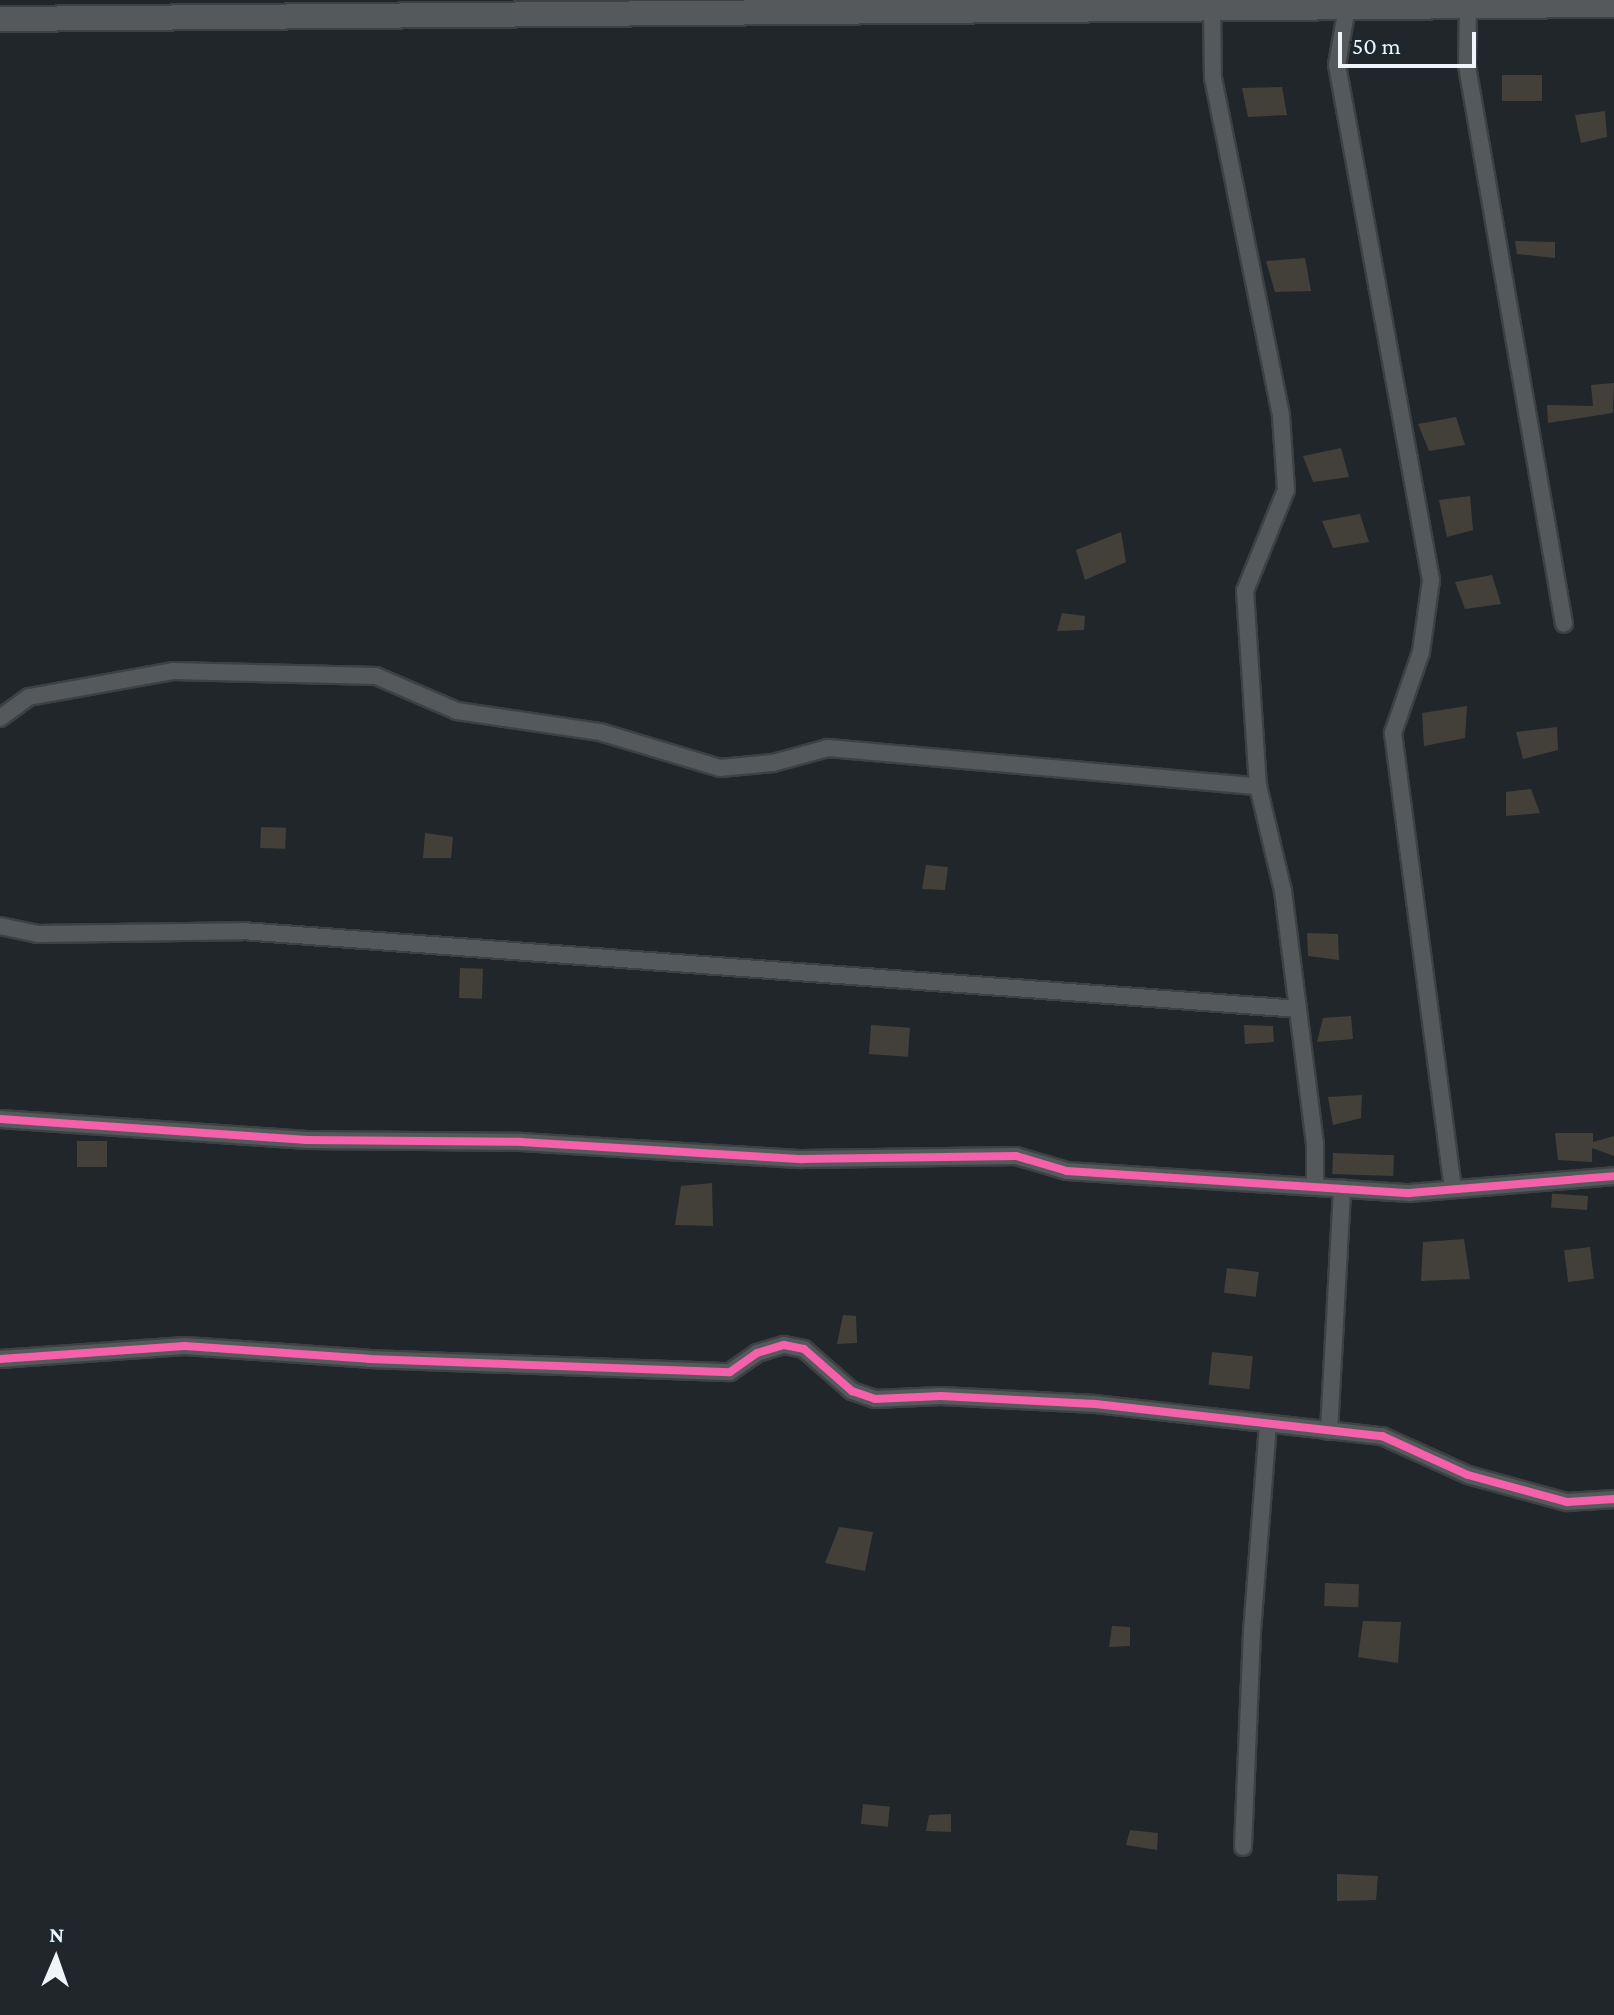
<!DOCTYPE html>
<html>
<head>
<meta charset="utf-8">
<style>
  body { margin:0 }
  #map { position:relative; width:1614px; height:2015px; overflow:hidden; background:#21262a; font-family:"Crimson Pro",serif }
  div>[style] { position:absolute }
  .building>* { inset:0; background:#43403a; transform-origin:0 0 }
  .roads { filter:drop-shadow(2px 0 #3c4144) drop-shadow(-2px 0 #3c4144) drop-shadow(0 2px #3c4144) drop-shadow(0 -2px #3c4144) }
  .street>* { height:16px; margin:-8px; padding:0 8px; transform-origin:8px; border-radius:8px; background:#55595c }
  .secondary>* { height:24px; margin:-12px; padding:0 12px; transform-origin:12px; border-radius:12px; background:#55595c }
  .cycleway>* { height:8px; margin:-4px; padding:0 4px; transform-origin:4px; border-radius:4px; background:#f560ab }
  span { translate:-50% -50%; white-space:nowrap; text-align:center; line-height:1.15; -webkit-text-stroke:8px #1d272e; paint-order:stroke }
  .north { position:absolute; left:16px; top:1919px; width:80px; height:80px; -webkit-text-stroke:6px #1d272e; paint-order:stroke; rotate:2deg; font-size:22px; font-weight:700; line-height:32px; text-align:center; color:#eff5fa }
  .north::after { content:''; display:block; margin:auto; width:28px; height:36px; background:#eff5fa; clip-path:polygon(50% 0,100% 100%,50% 72%,0 100%) }
  .scale { position:absolute; left:1338px; top:32px; width:138px; height:36px; box-sizing:border-box; border:4px solid #eff5fa; border-top:0; padding-left:10px; font-size:24px; line-height:28px; white-space:nowrap; color:#eff5fa; -webkit-text-stroke:6px #1d272e; paint-order:stroke }
</style>
</head>
<body>
<div id="map">
  <div class="building">
    <i style="left:1502px;top:75px;width:40px;height:26px"></i>
    <i style="clip-path:polygon(1282px 87px,1287px 115px,1248px 117px,1242px 88px)"></i>
    <i style="clip-path:polygon(1605px 111px,1607px 137px,1581px 143px,1575px 115px)"></i>
    <i style="clip-path:polygon(1515px 241px,1555px 242px,1555px 258px,1517px 254px)"></i>
    <i style="clip-path:polygon(1305px 258px,1311px 291px,1275px 292px,1266px 261px)"></i>
    <i style="clip-path:polygon(1614px 383px,1613px 413px,1548px 423px,1547px 405px,1593px 406px,1591px 385px)"></i>
    <i style="clip-path:polygon(1456px 417px,1465px 445px,1429px 451px,1418px 424px)"></i>
    <i style="clip-path:polygon(1341px 448px,1349px 477px,1313px 482px,1303px 456px)"></i>
    <i style="clip-path:polygon(1470px 496px,1473px 530px,1447px 537px,1439px 500px)"></i>
    <i style="clip-path:polygon(1360px 514px,1369px 542px,1333px 548px,1322px 521px)"></i>
    <i style="clip-path:polygon(1121px 532px,1126px 562px,1085px 580px,1076px 550px)"></i>
    <i style="clip-path:polygon(1492px 575px,1501px 604px,1465px 609px,1455px 582px)"></i>
    <i style="clip-path:polygon(1062px 613px,1085px 616px,1084px 630px,1057px 631px)"></i>
    <i style="clip-path:polygon(1467px 706px,1465px 738px,1424px 746px,1422px 713px)"></i>
    <i style="clip-path:polygon(1557px 727px,1558px 750px,1523px 759px,1516px 732px)"></i>
    <i style="clip-path:polygon(1531px 789px,1540px 813px,1506px 816px,1506px 792px)"></i>
    <i style="left:261px;top:827px;width:25px;height:21px;rotate:2deg"></i>
    <i style="clip-path:polygon(425px 833px,453px 837px,451px 858px,423px 858px)"></i>
    <i style="clip-path:polygon(926px 865px,948px 867px,945px 890px,922px 889px)"></i>
    <i style="clip-path:polygon(1307px 933px,1338px 934px,1339px 960px,1308px 956px)"></i>
    <i style="left:460px;top:968px;width:23px;height:30px;rotate:2deg"></i>
    <i style="clip-path:polygon(1351px 1016px,1353px 1039px,1317px 1042px,1323px 1018px)"></i>
    <i style="left:871px;top:1025px;width:39px;height:29px;rotate:4deg"></i>
    <i style="clip-path:polygon(1244px 1025px,1273px 1026px,1274px 1042px,1245px 1044px)"></i>
    <i style="clip-path:polygon(1362px 1095px,1361px 1118px,1333px 1125px,1328px 1097px)"></i>
    <i style="clip-path:polygon(1555px 1133px,1593px 1133px,1593px 1142px,1614px 1136px,1614px 1156px,1592px 1148px,1592px 1162px,1558px 1160px)"></i>
    <i style="left:77px;top:1141px;width:30px;height:26px"></i>
    <i style="left:1333px;top:1153px;width:61px;height:21px;rotate:2deg"></i>
    <i style="clip-path:polygon(712px 1183px,713px 1226px,675px 1225px,681px 1186px)"></i>
    <i style="left:1588px;top:1196px;width:14px;height:36px;rotate:94deg"></i>
    <i style="clip-path:polygon(1464px 1239px,1470px 1279px,1421px 1281px,1423px 1242px)"></i>
    <i style="left:1590px;top:1247px;width:32px;height:26px;rotate:83deg"></i>
    <i style="left:1227px;top:1268px;width:32px;height:25px;rotate:7deg"></i>
    <i style="clip-path:polygon(843px 1315px,856px 1316px,857px 1343px,837px 1344px)"></i>
    <i style="left:1212px;top:1352px;width:41px;height:33px;rotate:6deg"></i>
    <i style="clip-path:polygon(839px 1527px,873px 1532px,865px 1571px,825px 1563px)"></i>
    <i style="left:1325px;top:1583px;width:34px;height:23px;rotate:2deg"></i>
    <i style="clip-path:polygon(1363px 1621px,1401px 1622px,1398px 1663px,1358px 1657px)"></i>
    <i style="clip-path:polygon(1112px 1626px,1130px 1627px,1130px 1646px,1109px 1647px)"></i>
    <i style="left:863px;top:1804px;width:27px;height:20px;rotate:6deg"></i>
    <i style="clip-path:polygon(951px 1814px,951px 1832px,926px 1831px,929px 1815px)"></i>
    <i style="clip-path:polygon(1130px 1830px,1158px 1833px,1157px 1850px,1126px 1845px)"></i>
    <i style="clip-path:polygon(1337px 1874px,1378px 1876px,1376px 1900px,1337px 1901px)"></i>
  </div>
  <div class="roads">
    <div class="street">
      <i style="left:1468px;top:6px;width:60px;rotate:91deg"></i>
      <i style="left:1467px;top:66px;width:566px;rotate:80.14deg"></i>
      <i style="left:1347px;top:7px;width:59px;rotate:99.8deg"></i>
      <i style="left:1337px;top:65px;width:524px;rotate:79.66deg"></i>
      <i style="left:1431px;top:580px;width:73px;rotate:97.9deg"></i>
      <i style="left:1421px;top:652px;width:86px;rotate:109.1deg"></i>
      <i style="left:1393px;top:733px;width:459px;rotate:82.5deg"></i>
      <i style="left:1212px;top:8px;width:70px;rotate:89.2deg"></i>
      <i style="left:1213px;top:78px;width:345px;rotate:78.6deg"></i>
      <i style="left:1281px;top:416px;width:74px;rotate:86.1deg"></i>
      <i style="left:1286px;top:490px;width:109px;rotate:112.1deg"></i>
      <i style="left:1245px;top:591px;width:195px;rotate:86.2deg"></i>
      <i style="left:1258px;top:786px;width:108px;rotate:76.6deg"></i>
      <i style="left:1283px;top:891px;width:255px;rotate:82.8deg"></i>
      <i style="left:1315px;top:1144px;width:42px;rotate:90deg"></i>
      <i style="left:0;top:718px;width:36px;rotate:-36deg"></i>
      <i style="left:29px;top:697px;width:146px;rotate:-10.2deg"></i>
      <i style="left:173px;top:671px;width:203px;rotate:1.4deg"></i>
      <i style="left:376px;top:676px;width:88px;rotate:23.4deg"></i>
      <i style="left:457px;top:711px;width:145px;rotate:8.4deg"></i>
      <i style="left:600px;top:732px;width:125px;rotate:16.7deg"></i>
      <i style="left:720px;top:768px;width:53px;rotate:-5.4deg"></i>
      <i style="left:773px;top:763px;width:57px;rotate:-15.3deg"></i>
      <i style="left:828px;top:748px;width:432px;rotate:5.1deg"></i>
      <i style="left:0;top:926px;width:38px;rotate:12deg"></i>
      <i style="left:37px;top:934px;width:205px;rotate:-0.8deg"></i>
      <i style="left:242px;top:931px;width:1059px;rotate:4.22deg"></i>
      <i style="left:0;top:1119px;width:308px;rotate:3.9deg"></i>
      <i style="left:307px;top:1140px;width:214px;rotate:0.5deg"></i>
      <i style="left:521px;top:1142px;width:282px;rotate:3.5deg"></i>
      <i style="left:802px;top:1159px;width:214px;rotate:-0.8deg"></i>
      <i style="left:1016px;top:1156px;width:53px;rotate:16.4deg"></i>
      <i style="left:1067px;top:1171px;width:343px;rotate:3.7deg"></i>
      <i style="left:1409px;top:1193px;width:206px;rotate:-4.7deg"></i>
      <i style="left:0;top:1359px;width:185px;rotate:-4deg"></i>
      <i style="left:185px;top:1346px;width:184px;rotate:4deg"></i>
      <i style="left:369px;top:1359px;width:361px;rotate:2.1deg"></i>
      <i style="left:730px;top:1372px;width:33px;rotate:-35deg"></i>
      <i style="left:757px;top:1353px;width:28px;rotate:-17deg"></i>
      <i style="left:784px;top:1345px;width:20px;rotate:11deg"></i>
      <i style="left:804px;top:1349px;width:64px;rotate:41.2deg"></i>
      <i style="left:852px;top:1391px;width:24px;rotate:19deg"></i>
      <i style="left:875px;top:1399px;width:66px;rotate:-2.6deg"></i>
      <i style="left:941px;top:1396px;width:154px;rotate:3deg"></i>
      <i style="left:1095px;top:1404px;width:289px;rotate:6.4deg"></i>
      <i style="left:1382px;top:1436px;width:94px;rotate:24.4deg"></i>
      <i style="left:1468px;top:1475px;width:103px;rotate:15.3deg"></i>
      <i style="left:1567px;top:1502px;width:47px;rotate:-3.7deg"></i>
      <i style="left:1329px;top:1431px;width:243px;rotate:-86.9deg"></i>
      <i style="left:1243px;top:1847px;width:215px;rotate:-87.6deg"></i>
      <i style="left:1252px;top:1632px;width:208px;rotate:-85.6deg"></i>
    </div>
    <div class="secondary">
      <i style="left:0;top:19px;width:1614px;rotate:-0.5deg"></i>
    </div>
  </div>
  <div class="cycleway">
    <i style="left:0;top:1119px;width:308px;rotate:3.9deg"></i>
    <i style="left:307px;top:1140px;width:214px;rotate:0.5deg"></i>
    <i style="left:521px;top:1142px;width:282px;rotate:3.5deg"></i>
    <i style="left:802px;top:1159px;width:214px;rotate:-0.8deg"></i>
    <i style="left:1016px;top:1156px;width:53px;rotate:16.4deg"></i>
    <i style="left:1067px;top:1171px;width:343px;rotate:3.7deg"></i>
    <i style="left:1409px;top:1193px;width:206px;rotate:-4.7deg"></i>
    <i style="left:0;top:1359px;width:185px;rotate:-4deg"></i>
    <i style="left:185px;top:1346px;width:184px;rotate:4deg"></i>
    <i style="left:369px;top:1359px;width:361px;rotate:2.1deg"></i>
    <i style="left:730px;top:1372px;width:33px;rotate:-35deg"></i>
    <i style="left:757px;top:1353px;width:28px;rotate:-17deg"></i>
    <i style="left:784px;top:1345px;width:20px;rotate:11deg"></i>
    <i style="left:804px;top:1349px;width:64px;rotate:41.2deg"></i>
    <i style="left:852px;top:1391px;width:24px;rotate:19deg"></i>
    <i style="left:875px;top:1399px;width:66px;rotate:-2.6deg"></i>
    <i style="left:941px;top:1396px;width:154px;rotate:3deg"></i>
    <i style="left:1095px;top:1404px;width:289px;rotate:6.4deg"></i>
    <i style="left:1382px;top:1436px;width:94px;rotate:24.4deg"></i>
    <i style="left:1468px;top:1475px;width:103px;rotate:15.3deg"></i>
    <i style="left:1567px;top:1502px;width:47px;rotate:-3.7deg"></i>
  </div>
  <div class="north">N</div>
  <div class="scale">50 m</div>
</div>
</body>
</html>
